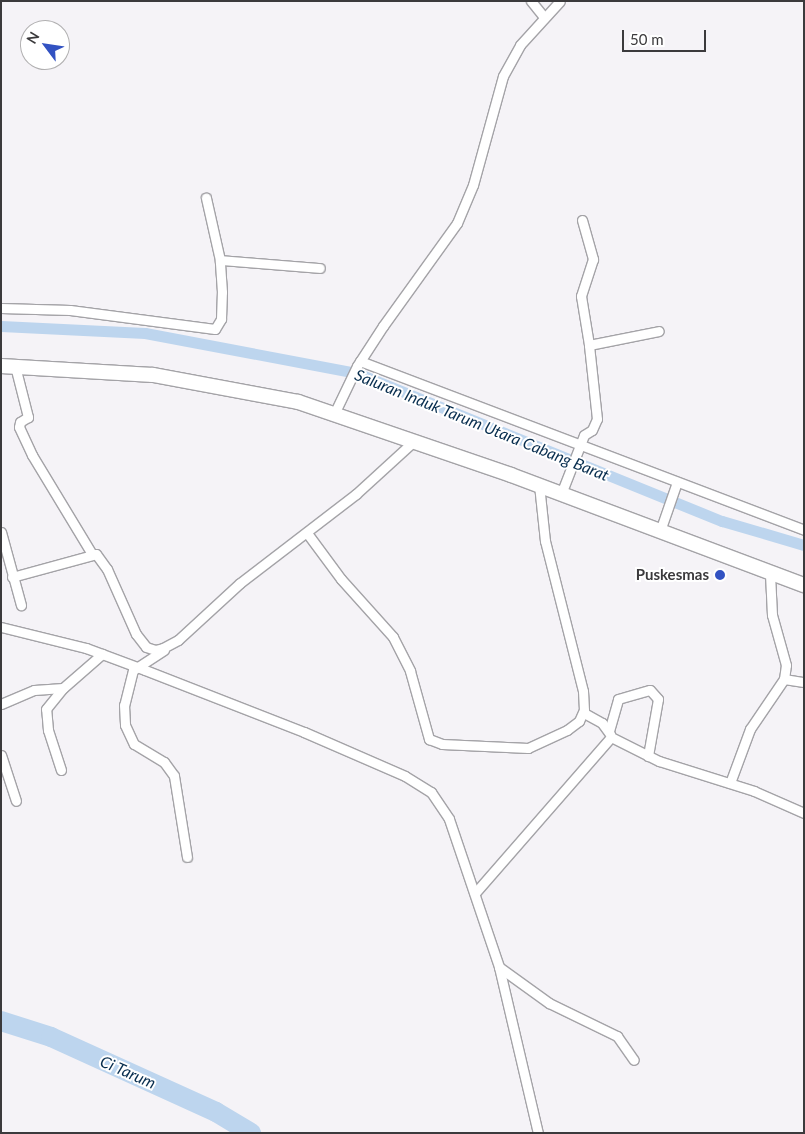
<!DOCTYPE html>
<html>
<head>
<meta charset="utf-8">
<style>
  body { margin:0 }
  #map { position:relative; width:805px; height:1134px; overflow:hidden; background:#f5f3f7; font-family:Lato,sans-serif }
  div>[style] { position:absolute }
  .canal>* { height:11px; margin:-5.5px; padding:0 5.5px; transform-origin:5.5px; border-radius:5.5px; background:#bdd5ee }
  .river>* { height:20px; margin:-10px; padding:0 10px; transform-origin:10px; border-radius:10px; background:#bdd5ee }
  .roads { filter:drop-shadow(1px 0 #a4a3a7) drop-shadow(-1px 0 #a4a3a7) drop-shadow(0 1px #a4a3a7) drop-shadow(0 -1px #a4a3a7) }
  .street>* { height:9px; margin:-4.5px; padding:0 4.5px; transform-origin:4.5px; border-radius:4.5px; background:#fff }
  .primary>* { height:14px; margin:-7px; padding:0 7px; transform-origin:7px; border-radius:7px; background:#fff }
  .dots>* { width:14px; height:14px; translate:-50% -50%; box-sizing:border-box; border:2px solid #fff; border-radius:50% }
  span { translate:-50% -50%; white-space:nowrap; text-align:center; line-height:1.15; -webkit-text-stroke:4px #fff; paint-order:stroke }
  .poi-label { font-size:15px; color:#3b3a3c; font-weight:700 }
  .right { translate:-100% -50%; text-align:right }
  .water-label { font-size:16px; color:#072d4e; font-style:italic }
  .frame { position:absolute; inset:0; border:2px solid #3b3a3c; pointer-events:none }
  .north { position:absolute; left:20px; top:20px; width:50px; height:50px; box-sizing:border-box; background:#fff; border:1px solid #b1b0b1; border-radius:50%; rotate:301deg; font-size:14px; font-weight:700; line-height:20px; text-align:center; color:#3b3a3c }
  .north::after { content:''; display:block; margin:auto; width:18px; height:22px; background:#3252c2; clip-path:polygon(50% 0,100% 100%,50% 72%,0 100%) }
  .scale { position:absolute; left:622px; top:30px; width:84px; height:22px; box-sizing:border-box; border:2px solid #3b3a3c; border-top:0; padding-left:6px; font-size:15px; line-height:18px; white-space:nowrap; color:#3b3a3c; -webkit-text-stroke:4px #fff; paint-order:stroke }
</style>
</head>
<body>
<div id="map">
  <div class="canal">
    <i style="left:1px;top:326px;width:144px;rotate:2.8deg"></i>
    <i style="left:145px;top:333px;width:216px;rotate:10.7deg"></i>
    <i style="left:357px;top:373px;width:394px;rotate:22.1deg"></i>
    <i style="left:722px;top:521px;width:85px;rotate:16.3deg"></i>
  </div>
  <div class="river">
    <i style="left:1px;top:1021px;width:52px;rotate:17.7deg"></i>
    <i style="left:51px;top:1037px;width:181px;rotate:24.4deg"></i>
    <i style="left:216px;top:1112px;width:41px;rotate:31deg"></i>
  </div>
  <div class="roads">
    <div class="street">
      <i style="left:531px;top:1px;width:21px;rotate:51deg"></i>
      <i style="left:582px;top:220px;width:41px;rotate:74.2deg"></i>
      <i style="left:593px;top:259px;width:39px;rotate:108deg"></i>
      <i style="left:581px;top:296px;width:50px;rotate:80.7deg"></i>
      <i style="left:220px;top:260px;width:100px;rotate:4.6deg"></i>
      <i style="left:1px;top:308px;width:69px;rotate:1.7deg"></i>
      <i style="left:70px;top:310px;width:146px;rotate:7.5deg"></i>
      <i style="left:215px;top:329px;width:12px;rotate:-59deg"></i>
      <i style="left:221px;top:319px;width:27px;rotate:-88deg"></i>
      <i style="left:222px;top:292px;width:32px;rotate:-94deg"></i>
      <i style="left:220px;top:260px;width:64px;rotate:-102.7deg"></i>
      <i style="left:360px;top:361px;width:475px;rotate:20.8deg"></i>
      <i style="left:15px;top:366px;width:53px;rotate:75.7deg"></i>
      <i style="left:28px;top:417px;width:9px;rotate:148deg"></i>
      <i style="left:20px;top:422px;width:5px;rotate:101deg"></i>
      <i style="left:19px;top:427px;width:31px;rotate:65deg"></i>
      <i style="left:32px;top:455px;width:116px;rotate:58.8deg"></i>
      <i style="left:335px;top:412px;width:51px;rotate:-64.4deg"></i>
      <i style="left:357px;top:366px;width:48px;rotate:-57deg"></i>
      <i style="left:383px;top:326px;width:127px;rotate:-54.3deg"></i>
      <i style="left:457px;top:223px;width:41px;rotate:-67.2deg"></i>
      <i style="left:473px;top:185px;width:113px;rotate:-74.6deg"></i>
      <i style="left:503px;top:76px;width:35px;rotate:-61deg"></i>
      <i style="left:520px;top:45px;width:59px;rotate:-47.7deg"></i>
      <i style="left:561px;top:494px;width:63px;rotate:-68.7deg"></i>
      <i style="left:584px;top:435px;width:9px;rotate:-32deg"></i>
      <i style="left:592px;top:430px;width:12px;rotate:-66deg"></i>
      <i style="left:597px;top:419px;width:74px;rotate:-96.2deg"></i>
      <i style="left:589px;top:345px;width:71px;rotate:-11.3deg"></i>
      <i style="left:660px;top:531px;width:52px;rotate:-70.9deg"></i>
      <i style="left:1px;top:532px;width:76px;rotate:74.7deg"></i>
      <i style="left:307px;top:533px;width:57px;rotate:53.5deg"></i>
      <i style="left:341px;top:579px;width:78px;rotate:48.1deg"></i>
      <i style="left:393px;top:637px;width:38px;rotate:63deg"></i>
      <i style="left:410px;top:671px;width:71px;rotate:74.4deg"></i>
      <i style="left:429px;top:739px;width:14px;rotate:21deg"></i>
      <i style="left:442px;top:744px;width:86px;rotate:2.7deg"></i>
      <i style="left:528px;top:748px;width:43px;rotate:-24.8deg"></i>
      <i style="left:567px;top:730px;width:15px;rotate:-37deg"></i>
      <i style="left:579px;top:721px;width:12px;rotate:-66deg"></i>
      <i style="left:584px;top:710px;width:19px;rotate:-93deg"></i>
      <i style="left:583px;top:691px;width:155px;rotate:-104.2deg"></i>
      <i style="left:545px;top:541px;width:56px;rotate:-96.1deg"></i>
      <i style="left:12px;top:577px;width:87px;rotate:-15.3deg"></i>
      <i style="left:96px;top:554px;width:19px;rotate:54deg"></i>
      <i style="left:107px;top:569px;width:71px;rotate:66deg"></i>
      <i style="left:136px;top:634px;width:16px;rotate:52deg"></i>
      <i style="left:146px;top:647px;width:9px;rotate:18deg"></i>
      <i style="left:155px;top:650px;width:8px;rotate:-14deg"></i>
      <i style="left:163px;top:648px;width:17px;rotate:-28deg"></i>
      <i style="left:178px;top:640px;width:84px;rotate:-42.6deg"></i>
      <i style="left:240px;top:583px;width:146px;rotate:-37.5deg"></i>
      <i style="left:356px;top:494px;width:79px;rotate:-42.4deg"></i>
      <i style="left:1px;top:627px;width:88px;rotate:13.9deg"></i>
      <i style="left:86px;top:648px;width:63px;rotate:20.4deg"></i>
      <i style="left:145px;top:670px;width:171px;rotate:21.3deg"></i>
      <i style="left:304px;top:732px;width:110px;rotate:23.5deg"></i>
      <i style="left:405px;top:776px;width:31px;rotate:32deg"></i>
      <i style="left:431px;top:792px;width:32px;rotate:56deg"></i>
      <i style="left:449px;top:819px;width:156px;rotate:71.3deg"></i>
      <i style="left:499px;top:967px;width:171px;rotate:76.8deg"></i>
      <i style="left:164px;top:650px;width:37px;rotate:147deg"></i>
      <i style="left:133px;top:670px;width:36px;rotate:104deg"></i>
      <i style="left:124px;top:705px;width:20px;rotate:87deg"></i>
      <i style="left:125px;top:725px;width:21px;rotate:65deg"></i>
      <i style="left:134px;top:744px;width:35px;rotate:31deg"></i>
      <i style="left:164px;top:762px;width:17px;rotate:54deg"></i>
      <i style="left:174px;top:776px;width:82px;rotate:80.9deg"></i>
      <i style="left:784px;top:679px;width:20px;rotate:9deg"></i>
      <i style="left:1px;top:704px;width:36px;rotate:-23deg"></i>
      <i style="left:34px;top:690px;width:29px;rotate:-4deg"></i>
      <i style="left:584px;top:713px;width:21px;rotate:29deg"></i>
      <i style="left:602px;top:723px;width:14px;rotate:54deg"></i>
      <i style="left:609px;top:731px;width:33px;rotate:-74deg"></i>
      <i style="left:618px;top:699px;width:33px;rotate:-16deg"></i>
      <i style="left:650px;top:690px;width:12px;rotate:48deg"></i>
      <i style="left:658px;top:699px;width:58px;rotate:100deg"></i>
      <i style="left:1px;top:755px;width:48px;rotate:71.9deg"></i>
      <i style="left:61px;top:770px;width:42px;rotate:-108deg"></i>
      <i style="left:48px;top:730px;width:21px;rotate:-95deg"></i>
      <i style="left:46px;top:709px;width:27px;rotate:-51deg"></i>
      <i style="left:63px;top:688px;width:52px;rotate:-41.1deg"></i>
      <i style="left:730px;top:783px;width:58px;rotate:-69.7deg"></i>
      <i style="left:750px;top:729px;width:60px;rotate:-55.8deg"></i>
      <i style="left:784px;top:679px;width:14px;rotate:-82deg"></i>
      <i style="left:786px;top:665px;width:52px;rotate:-105.6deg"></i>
      <i style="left:772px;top:615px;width:41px;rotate:-92.8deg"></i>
      <i style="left:475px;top:893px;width:207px;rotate:-48.9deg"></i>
      <i style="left:611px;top:737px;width:54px;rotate:26.6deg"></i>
      <i style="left:659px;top:761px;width:100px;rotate:17.5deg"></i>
      <i style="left:754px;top:791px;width:55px;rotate:23.7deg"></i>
      <i style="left:499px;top:967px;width:62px;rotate:35.8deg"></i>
      <i style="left:549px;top:1003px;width:76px;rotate:25.9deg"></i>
      <i style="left:617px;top:1036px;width:29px;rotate:55deg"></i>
    </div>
    <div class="primary">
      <i style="left:1px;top:366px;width:152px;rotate:3.4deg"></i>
      <i style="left:153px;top:375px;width:147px;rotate:10.5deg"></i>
      <i style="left:298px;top:402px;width:225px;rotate:18.9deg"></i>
      <i style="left:511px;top:475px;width:313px;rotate:20.6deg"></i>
    </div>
  </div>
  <div class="dots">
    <i style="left:720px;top:575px;background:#3252c2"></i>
  </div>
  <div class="poi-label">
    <span class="right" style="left:709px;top:575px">Puskesmas</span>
  </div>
  <div class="water-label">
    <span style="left:482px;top:425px;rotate:22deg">Saluran Induk Tarum Utara Cabang Barat</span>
    <span style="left:128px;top:1072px;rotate:24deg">Ci Tarum</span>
  </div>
  <div class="frame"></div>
  <div class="north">N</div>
  <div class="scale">50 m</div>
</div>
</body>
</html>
